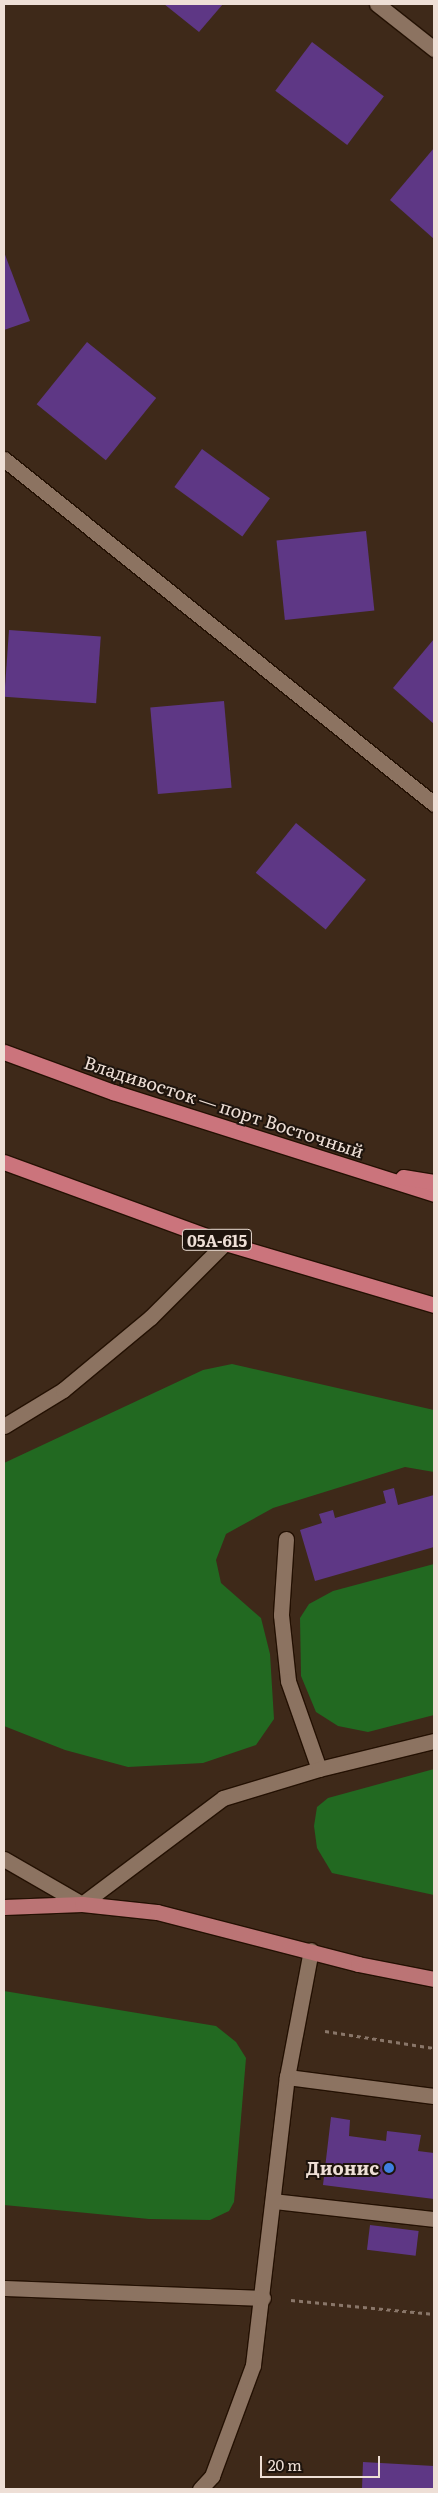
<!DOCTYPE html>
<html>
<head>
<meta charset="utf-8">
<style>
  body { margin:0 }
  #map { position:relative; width:438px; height:2493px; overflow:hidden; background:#3e2919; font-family:Literata,serif }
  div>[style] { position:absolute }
  .green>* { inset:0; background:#226921 }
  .building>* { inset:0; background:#5e3785; transform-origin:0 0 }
  .path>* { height:3px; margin-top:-1.5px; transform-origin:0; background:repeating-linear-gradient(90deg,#897669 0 4px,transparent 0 8px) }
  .roads { filter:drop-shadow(1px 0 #241103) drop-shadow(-1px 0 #241103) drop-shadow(0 1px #241103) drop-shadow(0 -1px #241103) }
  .service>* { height:15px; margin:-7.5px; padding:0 7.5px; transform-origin:7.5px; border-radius:7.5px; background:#8c7361 }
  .minor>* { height:15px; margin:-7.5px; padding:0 7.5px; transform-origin:7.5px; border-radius:7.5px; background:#8c7361 }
  .primary>* { height:15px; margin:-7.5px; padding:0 7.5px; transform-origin:7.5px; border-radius:7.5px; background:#bb7475 }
  .trunk>* { height:15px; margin:-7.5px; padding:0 7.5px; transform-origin:7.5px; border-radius:7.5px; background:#cb747c }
  .dots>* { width:14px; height:14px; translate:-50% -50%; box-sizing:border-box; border:2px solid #1e140d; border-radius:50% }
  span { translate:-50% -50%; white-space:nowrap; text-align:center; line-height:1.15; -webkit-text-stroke:4px #1e140d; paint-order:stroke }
  .shield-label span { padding:1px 4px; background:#1e140d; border:1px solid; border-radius:4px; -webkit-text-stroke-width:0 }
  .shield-label { font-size:16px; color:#eedfd6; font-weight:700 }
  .street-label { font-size:18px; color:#eedfd6 }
  .poi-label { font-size:18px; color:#eedfd6; font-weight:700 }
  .right { translate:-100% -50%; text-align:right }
  .frame { position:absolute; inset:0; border:5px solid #eedfd6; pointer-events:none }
  .scale { position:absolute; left:260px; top:2456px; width:120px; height:22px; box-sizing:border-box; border:2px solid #eedfd6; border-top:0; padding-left:6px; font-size:15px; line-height:18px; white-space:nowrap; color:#eedfd6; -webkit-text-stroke:4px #1e140d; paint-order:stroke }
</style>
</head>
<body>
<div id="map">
  <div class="green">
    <i style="clip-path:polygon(232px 1364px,434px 1410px,434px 1472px,405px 1467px,273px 1508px,226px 1534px,216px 1560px,221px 1583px,261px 1618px,270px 1654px,274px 1719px,256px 1745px,203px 1763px,128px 1767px,65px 1750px,4px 1726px,4px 1463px,203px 1370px)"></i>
    <i style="clip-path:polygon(434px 1564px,434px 1715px,368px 1732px,338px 1726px,316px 1712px,301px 1676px,300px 1618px,309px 1604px,333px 1591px)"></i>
    <i style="clip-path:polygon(434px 1769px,434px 1895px,332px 1873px,317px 1848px,314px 1826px,317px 1807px,328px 1798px)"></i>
    <i style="clip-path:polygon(4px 1991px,216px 2026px,236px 2042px,246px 2058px,234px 2202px,229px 2211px,210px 2220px,149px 2219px,4px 2205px)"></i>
  </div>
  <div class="building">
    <i style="clip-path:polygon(164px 4px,223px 4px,199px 32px)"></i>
    <i style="left:312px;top:42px;width:90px;height:61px;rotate:37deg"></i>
    <i style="clip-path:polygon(434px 148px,434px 239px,390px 200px)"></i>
    <i style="clip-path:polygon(4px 252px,30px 321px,4px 330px)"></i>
    <i style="left:87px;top:342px;width:89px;height:80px;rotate:39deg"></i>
    <i style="left:202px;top:449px;width:84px;height:47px;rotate:36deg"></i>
    <i style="left:366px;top:531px;width:80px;height:90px;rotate:84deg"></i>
    <i style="left:9px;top:630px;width:92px;height:67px;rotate:4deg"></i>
    <i style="clip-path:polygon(434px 639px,434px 724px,393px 688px)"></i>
    <i style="left:224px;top:701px;width:87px;height:74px;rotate:85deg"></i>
    <i style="left:296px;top:823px;width:90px;height:64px;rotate:39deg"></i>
    <i style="clip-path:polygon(394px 1488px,398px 1505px,434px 1495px,434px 1547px,315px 1581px,300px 1530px,322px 1523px,319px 1514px,333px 1510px,335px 1518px,386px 1503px,383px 1491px)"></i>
    <i style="clip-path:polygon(331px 2117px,350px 2120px,349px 2136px,386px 2141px,387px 2131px,421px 2135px,418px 2151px,434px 2153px,434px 2199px,323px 2185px)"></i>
    <i style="left:370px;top:2225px;width:49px;height:25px;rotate:7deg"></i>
    <i style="clip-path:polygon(363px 2462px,434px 2466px,434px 2489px,362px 2489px)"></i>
  </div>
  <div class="path">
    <i style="left:325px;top:2031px;width:110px;rotate:8.9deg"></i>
    <i style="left:291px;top:2300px;width:144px;rotate:5.6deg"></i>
  </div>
  <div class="roads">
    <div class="service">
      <i style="left:4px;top:1426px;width:69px;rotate:-31.4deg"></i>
      <i style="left:63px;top:1390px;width:114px;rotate:-39.7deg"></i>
      <i style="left:151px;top:1317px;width:105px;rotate:-45deg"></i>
      <i style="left:286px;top:1539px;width:76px;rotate:93.8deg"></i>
      <i style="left:281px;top:1615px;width:66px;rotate:83.9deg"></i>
      <i style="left:288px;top:1681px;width:93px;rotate:70.6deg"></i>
      <i style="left:4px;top:1859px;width:90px;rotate:30deg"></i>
      <i style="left:82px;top:1904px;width:176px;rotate:-36.9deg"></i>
      <i style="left:223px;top:1798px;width:100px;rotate:-16.8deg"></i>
      <i style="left:319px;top:1769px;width:118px;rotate:-13.7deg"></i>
      <i style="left:287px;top:2077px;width:148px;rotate:7.4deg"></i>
      <i style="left:273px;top:2201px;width:162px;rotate:6.4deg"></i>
      <i style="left:4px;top:2288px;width:259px;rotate:2.2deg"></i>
      <i style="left:200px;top:2489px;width:18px;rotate:-47deg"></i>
      <i style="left:212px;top:2476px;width:118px;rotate:-69.7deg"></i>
      <i style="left:253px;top:2365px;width:290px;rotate:-83.3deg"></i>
      <i style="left:287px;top:2077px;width:129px;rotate:-79.3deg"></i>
    </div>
    <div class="minor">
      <i style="left:377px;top:4px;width:73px;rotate:38.3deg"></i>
      <i style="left:4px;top:459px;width:551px;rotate:38.74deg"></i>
    </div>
    <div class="primary">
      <i style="left:4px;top:1907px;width:78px;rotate:-2.2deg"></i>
      <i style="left:82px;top:1904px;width:75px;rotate:6.1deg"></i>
      <i style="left:157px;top:1912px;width:208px;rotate:14.5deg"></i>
      <i style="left:358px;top:1964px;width:77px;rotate:11.2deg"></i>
    </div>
    <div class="trunk">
      <i style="left:4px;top:1052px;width:116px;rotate:20.2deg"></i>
      <i style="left:113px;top:1092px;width:337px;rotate:17.6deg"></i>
      <i style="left:4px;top:1162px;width:235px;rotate:20.1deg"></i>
      <i style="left:225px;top:1243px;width:218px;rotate:16.5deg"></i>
      <i style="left:403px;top:1177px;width:31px;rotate:9deg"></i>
    </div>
  </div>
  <div class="dots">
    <i style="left:389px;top:2168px;background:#3f7fe0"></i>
  </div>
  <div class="shield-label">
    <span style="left:217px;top:1240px">05А-615</span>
  </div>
  <div class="street-label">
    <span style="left:224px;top:1107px;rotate:18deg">Владивосток — порт Восточный</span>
  </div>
  <div class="poi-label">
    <span class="right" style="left:379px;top:2168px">Дионис</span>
  </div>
  <div class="frame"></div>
  <div class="scale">20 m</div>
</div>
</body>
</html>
